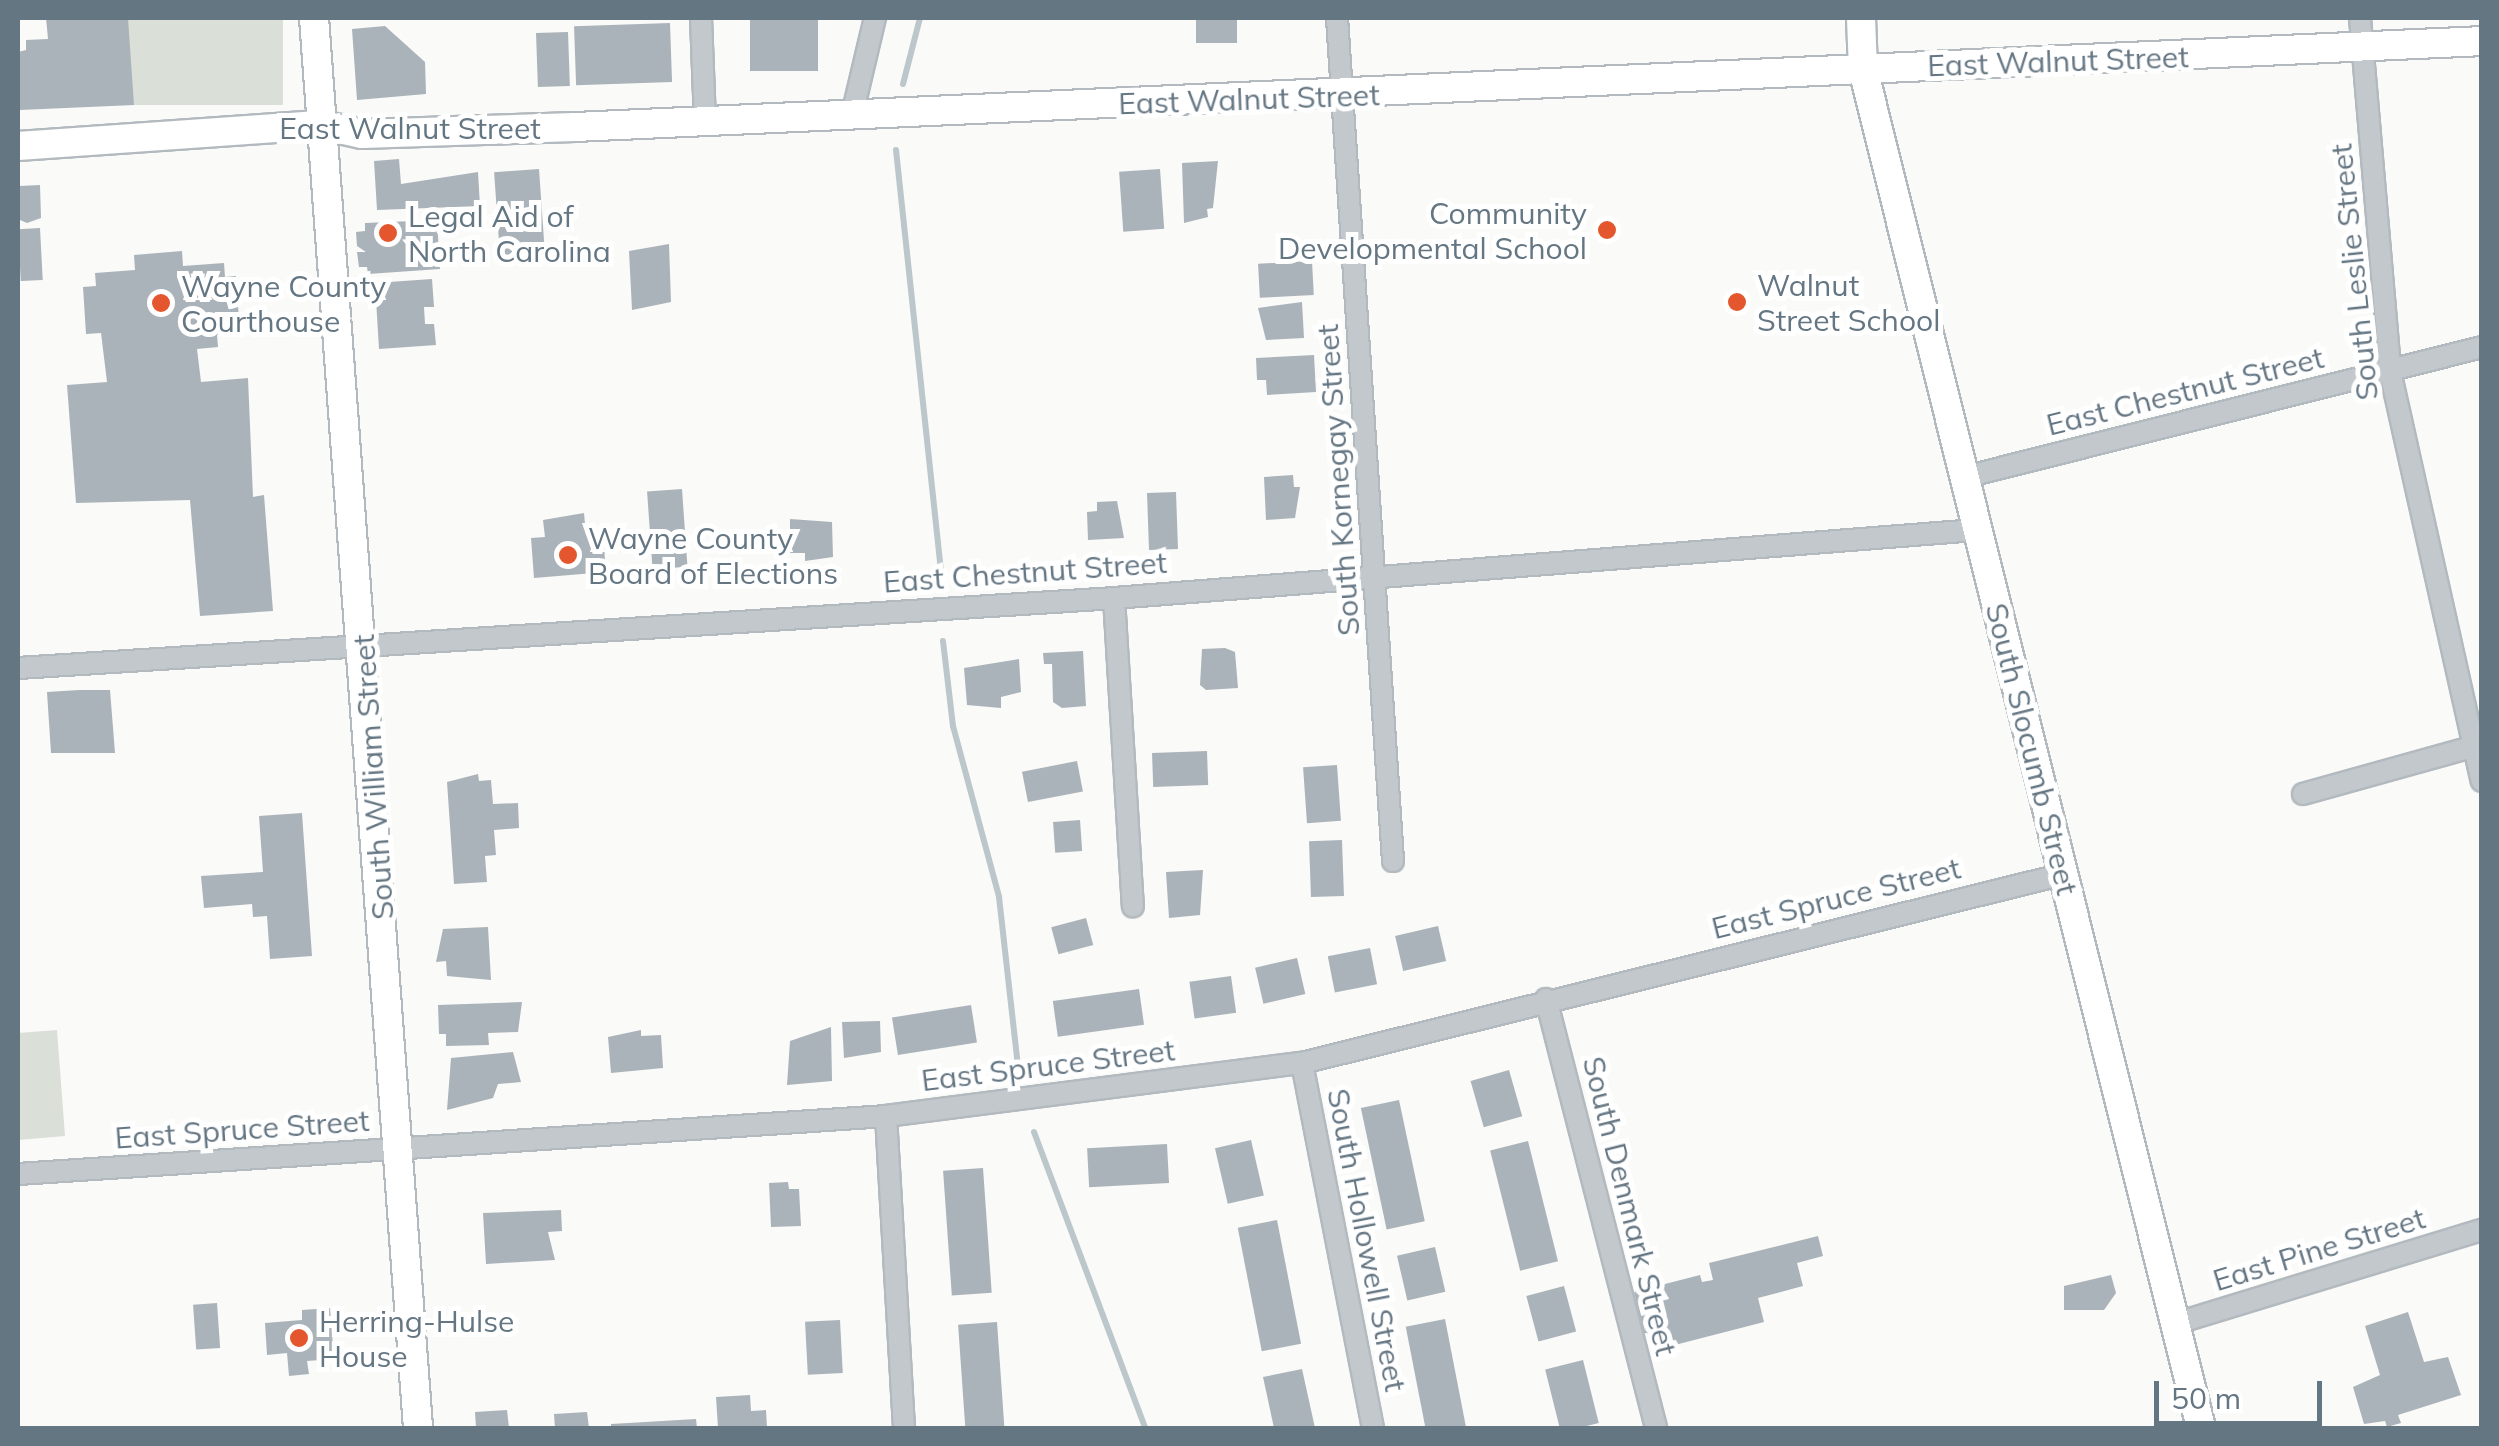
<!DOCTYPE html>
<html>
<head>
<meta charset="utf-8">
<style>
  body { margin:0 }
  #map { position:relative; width:2499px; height:1446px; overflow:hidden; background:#fafaf8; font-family:Mulish,sans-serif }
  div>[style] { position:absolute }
  .green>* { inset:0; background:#dadfd7; transform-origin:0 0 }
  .stream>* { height:6px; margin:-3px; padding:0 3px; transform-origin:3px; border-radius:3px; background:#bbc7cb }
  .building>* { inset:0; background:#aab3b9; transform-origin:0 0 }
  .roads { filter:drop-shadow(2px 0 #b3babf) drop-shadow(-2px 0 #b3babf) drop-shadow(0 2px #b3babf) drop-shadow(0 -2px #b3babf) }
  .street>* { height:20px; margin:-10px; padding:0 10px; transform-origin:10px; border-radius:10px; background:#c3c8cc }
  .secondary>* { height:28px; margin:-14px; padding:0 14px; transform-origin:14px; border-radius:14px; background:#fff }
  .dots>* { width:28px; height:28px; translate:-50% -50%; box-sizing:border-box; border:5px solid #fff; border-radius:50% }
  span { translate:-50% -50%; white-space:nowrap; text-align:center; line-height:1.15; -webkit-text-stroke:10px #fff; paint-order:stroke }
  .street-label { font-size:30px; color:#657683 }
  .poi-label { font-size:30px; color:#657683 }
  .right { translate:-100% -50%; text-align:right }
  .left { translate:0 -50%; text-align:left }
  .frame { position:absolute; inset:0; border:20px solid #657683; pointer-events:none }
  .scale { position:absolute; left:2154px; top:1381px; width:168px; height:45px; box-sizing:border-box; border:5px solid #657683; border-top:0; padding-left:12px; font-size:30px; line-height:35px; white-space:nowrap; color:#657683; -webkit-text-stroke:8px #fff; paint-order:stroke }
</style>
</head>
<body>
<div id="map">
  <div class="green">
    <i style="left:128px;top:18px;width:155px;height:87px"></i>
    <i style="clip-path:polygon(57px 1030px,65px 1136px,18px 1140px,18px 1033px)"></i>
  </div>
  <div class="stream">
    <i style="left:903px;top:84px;width:68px;rotate:-75.6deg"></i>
    <i style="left:896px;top:150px;width:424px;rotate:83.9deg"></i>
    <i style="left:943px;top:641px;width:86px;rotate:83.3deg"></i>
    <i style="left:953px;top:726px;width:177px;rotate:74.9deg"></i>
    <i style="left:999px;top:897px;width:170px;rotate:83.6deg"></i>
    <i style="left:1034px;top:1132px;width:316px;rotate:69.4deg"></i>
  </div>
  <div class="building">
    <i style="clip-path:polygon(46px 18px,128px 18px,134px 105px,20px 110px,18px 52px,26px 50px,26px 40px,48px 39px)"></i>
    <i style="left:750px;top:18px;width:68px;height:53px"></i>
    <i style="left:1196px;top:18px;width:41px;height:25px"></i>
    <i style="left:670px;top:23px;width:59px;height:96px;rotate:88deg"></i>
    <i style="clip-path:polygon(385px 26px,425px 62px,426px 94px,357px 100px,352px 29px)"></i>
    <i style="left:568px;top:32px;width:54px;height:32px;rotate:88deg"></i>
    <i style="clip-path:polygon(399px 159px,401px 184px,478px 172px,480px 206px,377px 210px,374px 161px)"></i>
    <i style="clip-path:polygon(1218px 161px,1213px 208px,1207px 209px,1208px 217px,1184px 223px,1182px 163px)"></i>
    <i style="left:539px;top:169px;width:92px;height:45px;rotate:86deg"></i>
    <i style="left:1160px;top:169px;width:60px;height:41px;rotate:86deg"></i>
    <i style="clip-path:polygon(40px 185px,41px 218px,27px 223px,20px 220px,19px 186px)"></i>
    <i style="clip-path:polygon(437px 220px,440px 269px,368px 274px,367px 267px,359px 267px,357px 252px,366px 252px,357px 246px,356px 232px,365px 231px,365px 223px)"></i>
    <i style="left:40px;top:228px;width:52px;height:22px;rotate:87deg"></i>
    <i style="clip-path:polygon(669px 244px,671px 302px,632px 310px,629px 251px)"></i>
    <i style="clip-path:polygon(182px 251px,183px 266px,224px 263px,225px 277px,236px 276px,239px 320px,217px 335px,218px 347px,197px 349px,201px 382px,248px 378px,253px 497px,264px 495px,273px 611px,200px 616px,190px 500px,76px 503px,67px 385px,107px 382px,101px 333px,86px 334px,83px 287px,96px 286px,95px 273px,135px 270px,134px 255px)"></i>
    <i style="left:1312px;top:261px;width:34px;height:54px;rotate:87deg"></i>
    <i style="clip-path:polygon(432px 279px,434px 307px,424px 307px,425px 324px,434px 324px,436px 345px,379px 349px,375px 283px)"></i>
    <i style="clip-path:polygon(1302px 302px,1304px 338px,1266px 340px,1258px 308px)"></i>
    <i style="clip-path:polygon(1314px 355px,1316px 392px,1267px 395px,1266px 380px,1257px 380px,1256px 358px)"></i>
    <i style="clip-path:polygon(1293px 475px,1294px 487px,1300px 487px,1295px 518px,1266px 520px,1264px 477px)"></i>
    <i style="left:682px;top:489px;width:78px;height:35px;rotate:86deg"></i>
    <i style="left:1176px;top:492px;width:57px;height:29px;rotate:88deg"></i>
    <i style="clip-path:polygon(1117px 501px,1124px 538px,1088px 540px,1087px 512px,1097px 511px,1097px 502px)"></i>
    <i style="clip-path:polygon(584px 513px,586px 535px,603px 534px,606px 572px,534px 578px,531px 538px,545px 537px,543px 520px)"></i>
    <i style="clip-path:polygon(790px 519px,832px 522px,833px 557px,805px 561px,805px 553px,790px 553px)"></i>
    <i style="clip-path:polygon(1225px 648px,1235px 652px,1238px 688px,1206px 690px,1200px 685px,1202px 649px)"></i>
    <i style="clip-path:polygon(1083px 651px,1086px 706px,1062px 708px,1053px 702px,1052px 664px,1044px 664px,1043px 653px)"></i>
    <i style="clip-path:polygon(1019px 659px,1021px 692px,1001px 697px,1001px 708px,967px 705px,964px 668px)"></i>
    <i style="clip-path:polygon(79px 690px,110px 690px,115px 753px,51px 753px,47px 692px)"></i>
    <i style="left:1207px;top:751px;width:34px;height:55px;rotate:88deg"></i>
    <i style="left:1077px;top:761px;width:31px;height:56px;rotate:79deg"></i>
    <i style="left:1337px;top:765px;width:56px;height:34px;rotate:86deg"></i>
    <i style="clip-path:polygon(478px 774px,479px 781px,491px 780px,493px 804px,518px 803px,519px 828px,494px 830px,496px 855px,485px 856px,487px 882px,454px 884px,447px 782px)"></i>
    <i style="clip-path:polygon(302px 813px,312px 956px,270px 959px,267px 916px,253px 917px,252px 904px,204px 908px,201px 876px,263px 872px,259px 816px)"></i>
    <i style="left:1080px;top:820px;width:31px;height:27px;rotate:86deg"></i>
    <i style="left:1342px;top:840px;width:56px;height:33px;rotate:88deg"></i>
    <i style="clip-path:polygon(1203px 870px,1200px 915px,1169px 918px,1166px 872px)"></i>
    <i style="left:1086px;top:918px;width:28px;height:36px;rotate:75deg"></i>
    <i style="left:1438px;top:926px;width:36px;height:44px;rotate:77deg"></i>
    <i style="clip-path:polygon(488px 927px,491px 980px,447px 976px,446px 961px,436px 962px,443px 929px)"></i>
    <i style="left:1370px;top:948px;width:37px;height:43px;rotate:79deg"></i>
    <i style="left:1297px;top:958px;width:37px;height:43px;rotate:77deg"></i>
    <i style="left:1231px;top:976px;width:37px;height:42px;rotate:82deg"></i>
    <i style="left:1139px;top:989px;width:36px;height:87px;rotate:82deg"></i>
    <i style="clip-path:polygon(522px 1002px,518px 1032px,488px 1033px,489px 1045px,446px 1046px,446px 1034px,439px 1034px,438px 1005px)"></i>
    <i style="left:971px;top:1005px;width:38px;height:80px;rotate:81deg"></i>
    <i style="clip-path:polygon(880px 1021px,881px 1052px,844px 1058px,842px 1022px)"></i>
    <i style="clip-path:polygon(831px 1027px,832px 1081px,787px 1085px,790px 1041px)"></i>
    <i style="clip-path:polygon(641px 1030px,641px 1036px,661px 1035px,663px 1068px,611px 1073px,608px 1037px)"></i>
    <i style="clip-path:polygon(513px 1052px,521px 1082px,498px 1084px,493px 1098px,447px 1110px,451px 1058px)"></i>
    <i style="left:1509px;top:1070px;width:48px;height:40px;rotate:74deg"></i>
    <i style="left:1399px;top:1100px;width:124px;height:39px;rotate:78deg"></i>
    <i style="left:1251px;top:1140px;width:57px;height:37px;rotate:77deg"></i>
    <i style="left:1528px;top:1141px;width:124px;height:39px;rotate:76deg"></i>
    <i style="left:1167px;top:1144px;width:39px;height:80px;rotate:87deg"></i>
    <i style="left:983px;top:1168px;width:125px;height:40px;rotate:86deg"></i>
    <i style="clip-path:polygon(788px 1182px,789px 1189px,799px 1189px,801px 1226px,771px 1227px,769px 1183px)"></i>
    <i style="clip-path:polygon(561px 1210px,562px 1231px,548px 1232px,555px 1260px,486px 1264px,483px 1213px)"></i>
    <i style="left:1277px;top:1220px;width:126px;height:40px;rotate:79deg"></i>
    <i style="clip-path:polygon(1818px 1236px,1823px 1256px,1797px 1263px,1803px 1286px,1758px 1298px,1764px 1322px,1667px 1347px,1663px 1334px,1644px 1333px,1634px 1292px,1700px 1275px,1702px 1282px,1713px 1280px,1709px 1263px)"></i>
    <i style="left:1435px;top:1247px;width:46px;height:39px;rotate:77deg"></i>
    <i style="clip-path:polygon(2111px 1275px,2116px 1293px,2104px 1310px,2064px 1310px,2064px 1286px)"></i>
    <i style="left:1564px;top:1286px;width:47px;height:39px;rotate:75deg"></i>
    <i style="left:217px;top:1303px;width:45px;height:24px;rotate:86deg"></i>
    <i style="clip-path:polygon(330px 1308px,334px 1359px,307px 1361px,309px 1374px,289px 1376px,287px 1353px,267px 1355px,265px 1323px,302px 1320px,302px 1310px)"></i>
    <i style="clip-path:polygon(2408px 1312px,2424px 1362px,2448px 1357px,2461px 1395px,2398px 1415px,2401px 1423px,2387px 1427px,2385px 1421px,2364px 1424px,2353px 1387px,2380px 1375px,2365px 1326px)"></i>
    <i style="left:1445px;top:1319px;width:111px;height:40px;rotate:79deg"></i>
    <i style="left:840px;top:1320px;width:53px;height:35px;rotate:87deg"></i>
    <i style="left:997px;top:1322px;width:106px;height:39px;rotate:86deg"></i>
    <i style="left:1583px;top:1360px;width:65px;height:39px;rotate:76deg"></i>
    <i style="clip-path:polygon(1302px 1369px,1315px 1428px,1274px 1428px,1263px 1377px)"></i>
    <i style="clip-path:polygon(750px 1395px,751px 1411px,766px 1410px,767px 1428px,718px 1428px,716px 1397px)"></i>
    <i style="clip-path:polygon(507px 1410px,509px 1428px,476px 1428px,475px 1412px)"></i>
    <i style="clip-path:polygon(587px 1412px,589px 1428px,555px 1428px,554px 1414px)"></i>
    <i style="clip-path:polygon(696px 1419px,697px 1428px,611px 1428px,611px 1424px)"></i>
  </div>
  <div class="roads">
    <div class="street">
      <i style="left:701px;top:18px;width:103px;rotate:87.8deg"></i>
      <i style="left:1337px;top:18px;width:845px;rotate:86.2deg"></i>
      <i style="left:2360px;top:18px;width:354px;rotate:85.1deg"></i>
      <i style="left:2390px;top:371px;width:420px;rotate:77.4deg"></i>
      <i style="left:852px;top:115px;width:100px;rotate:-76.7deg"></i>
      <i style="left:1961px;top:478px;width:537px;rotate:-14.11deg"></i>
      <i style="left:1114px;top:598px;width:309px;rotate:86.5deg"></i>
      <i style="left:18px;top:668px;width:1098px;rotate:-3.65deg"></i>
      <i style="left:1114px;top:598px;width:865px;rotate:-4.51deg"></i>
      <i style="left:2303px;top:794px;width:186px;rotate:-15.6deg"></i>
      <i style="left:1546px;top:999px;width:443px;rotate:75.6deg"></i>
      <i style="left:1302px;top:1063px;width:372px;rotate:79deg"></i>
      <i style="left:886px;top:1116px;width:313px;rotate:86.7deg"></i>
      <i style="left:18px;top:1174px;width:870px;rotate:-3.82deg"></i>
      <i style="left:886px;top:1116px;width:419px;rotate:-7.3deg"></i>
      <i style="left:1302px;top:1063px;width:785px;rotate:-13.93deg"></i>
      <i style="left:2174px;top:1324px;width:322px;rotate:-17deg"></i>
    </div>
    <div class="secondary">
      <i style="left:314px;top:18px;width:1414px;rotate:85.78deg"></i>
      <i style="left:1861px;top:18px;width:51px;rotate:87.8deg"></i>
      <i style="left:1863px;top:69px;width:1400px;rotate:76.03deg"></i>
      <i style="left:18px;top:146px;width:305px;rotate:-4deg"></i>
      <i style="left:322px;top:125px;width:41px;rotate:12.7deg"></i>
      <i style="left:362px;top:134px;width:213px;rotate:-1.9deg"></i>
      <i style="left:575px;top:127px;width:1909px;rotate:-2.58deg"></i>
    </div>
  </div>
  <div class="dots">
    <i style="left:1607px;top:230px;background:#e4572e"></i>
    <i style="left:388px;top:233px;background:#e4572e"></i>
    <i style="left:1737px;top:302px;background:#e4572e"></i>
    <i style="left:161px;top:303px;background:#e4572e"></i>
    <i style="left:568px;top:555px;background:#e4572e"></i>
    <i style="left:299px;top:1338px;background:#e4572e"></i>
  </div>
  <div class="street-label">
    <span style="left:2058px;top:61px;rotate:-2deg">East Walnut Street</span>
    <span style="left:1249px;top:99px;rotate:-2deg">East Walnut Street</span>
    <span style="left:410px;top:128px">East Walnut Street</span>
    <span style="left:2354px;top:272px;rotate:-96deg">South Leslie Street</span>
    <span style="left:2185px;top:391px;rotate:-14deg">East Chestnut Street</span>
    <span style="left:1338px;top:480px;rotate:-94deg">South Kornegay Street</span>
    <span style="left:1025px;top:572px;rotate:-4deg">East Chestnut Street</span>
    <span style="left:2032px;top:749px;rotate:76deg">South Slocumb Street</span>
    <span style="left:373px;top:777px;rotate:-94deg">South William Street</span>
    <span style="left:1836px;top:898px;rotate:-14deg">East Spruce Street</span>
    <span style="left:1048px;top:1065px;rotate:-7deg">East Spruce Street</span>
    <span style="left:242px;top:1129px;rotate:-4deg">East Spruce Street</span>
    <span style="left:1630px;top:1206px;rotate:76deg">South Denmark Street</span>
    <span style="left:1367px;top:1240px;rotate:79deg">South Hollowell Street</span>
    <span style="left:2319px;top:1249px;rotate:-17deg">East Pine Street</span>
  </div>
  <div class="poi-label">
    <span class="right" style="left:1587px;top:230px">Community<br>Developmental School</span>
    <span class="left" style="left:408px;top:233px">Legal Aid of<br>North Carolina</span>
    <span class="left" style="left:1757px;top:302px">Walnut<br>Street School</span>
    <span class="left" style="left:181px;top:303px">Wayne County<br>Courthouse</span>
    <span class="left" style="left:588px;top:555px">Wayne County<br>Board of Elections</span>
    <span class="left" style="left:319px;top:1338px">Herring-Hulse<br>House</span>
  </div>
  <div class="frame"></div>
  <div class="scale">50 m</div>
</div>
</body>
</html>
